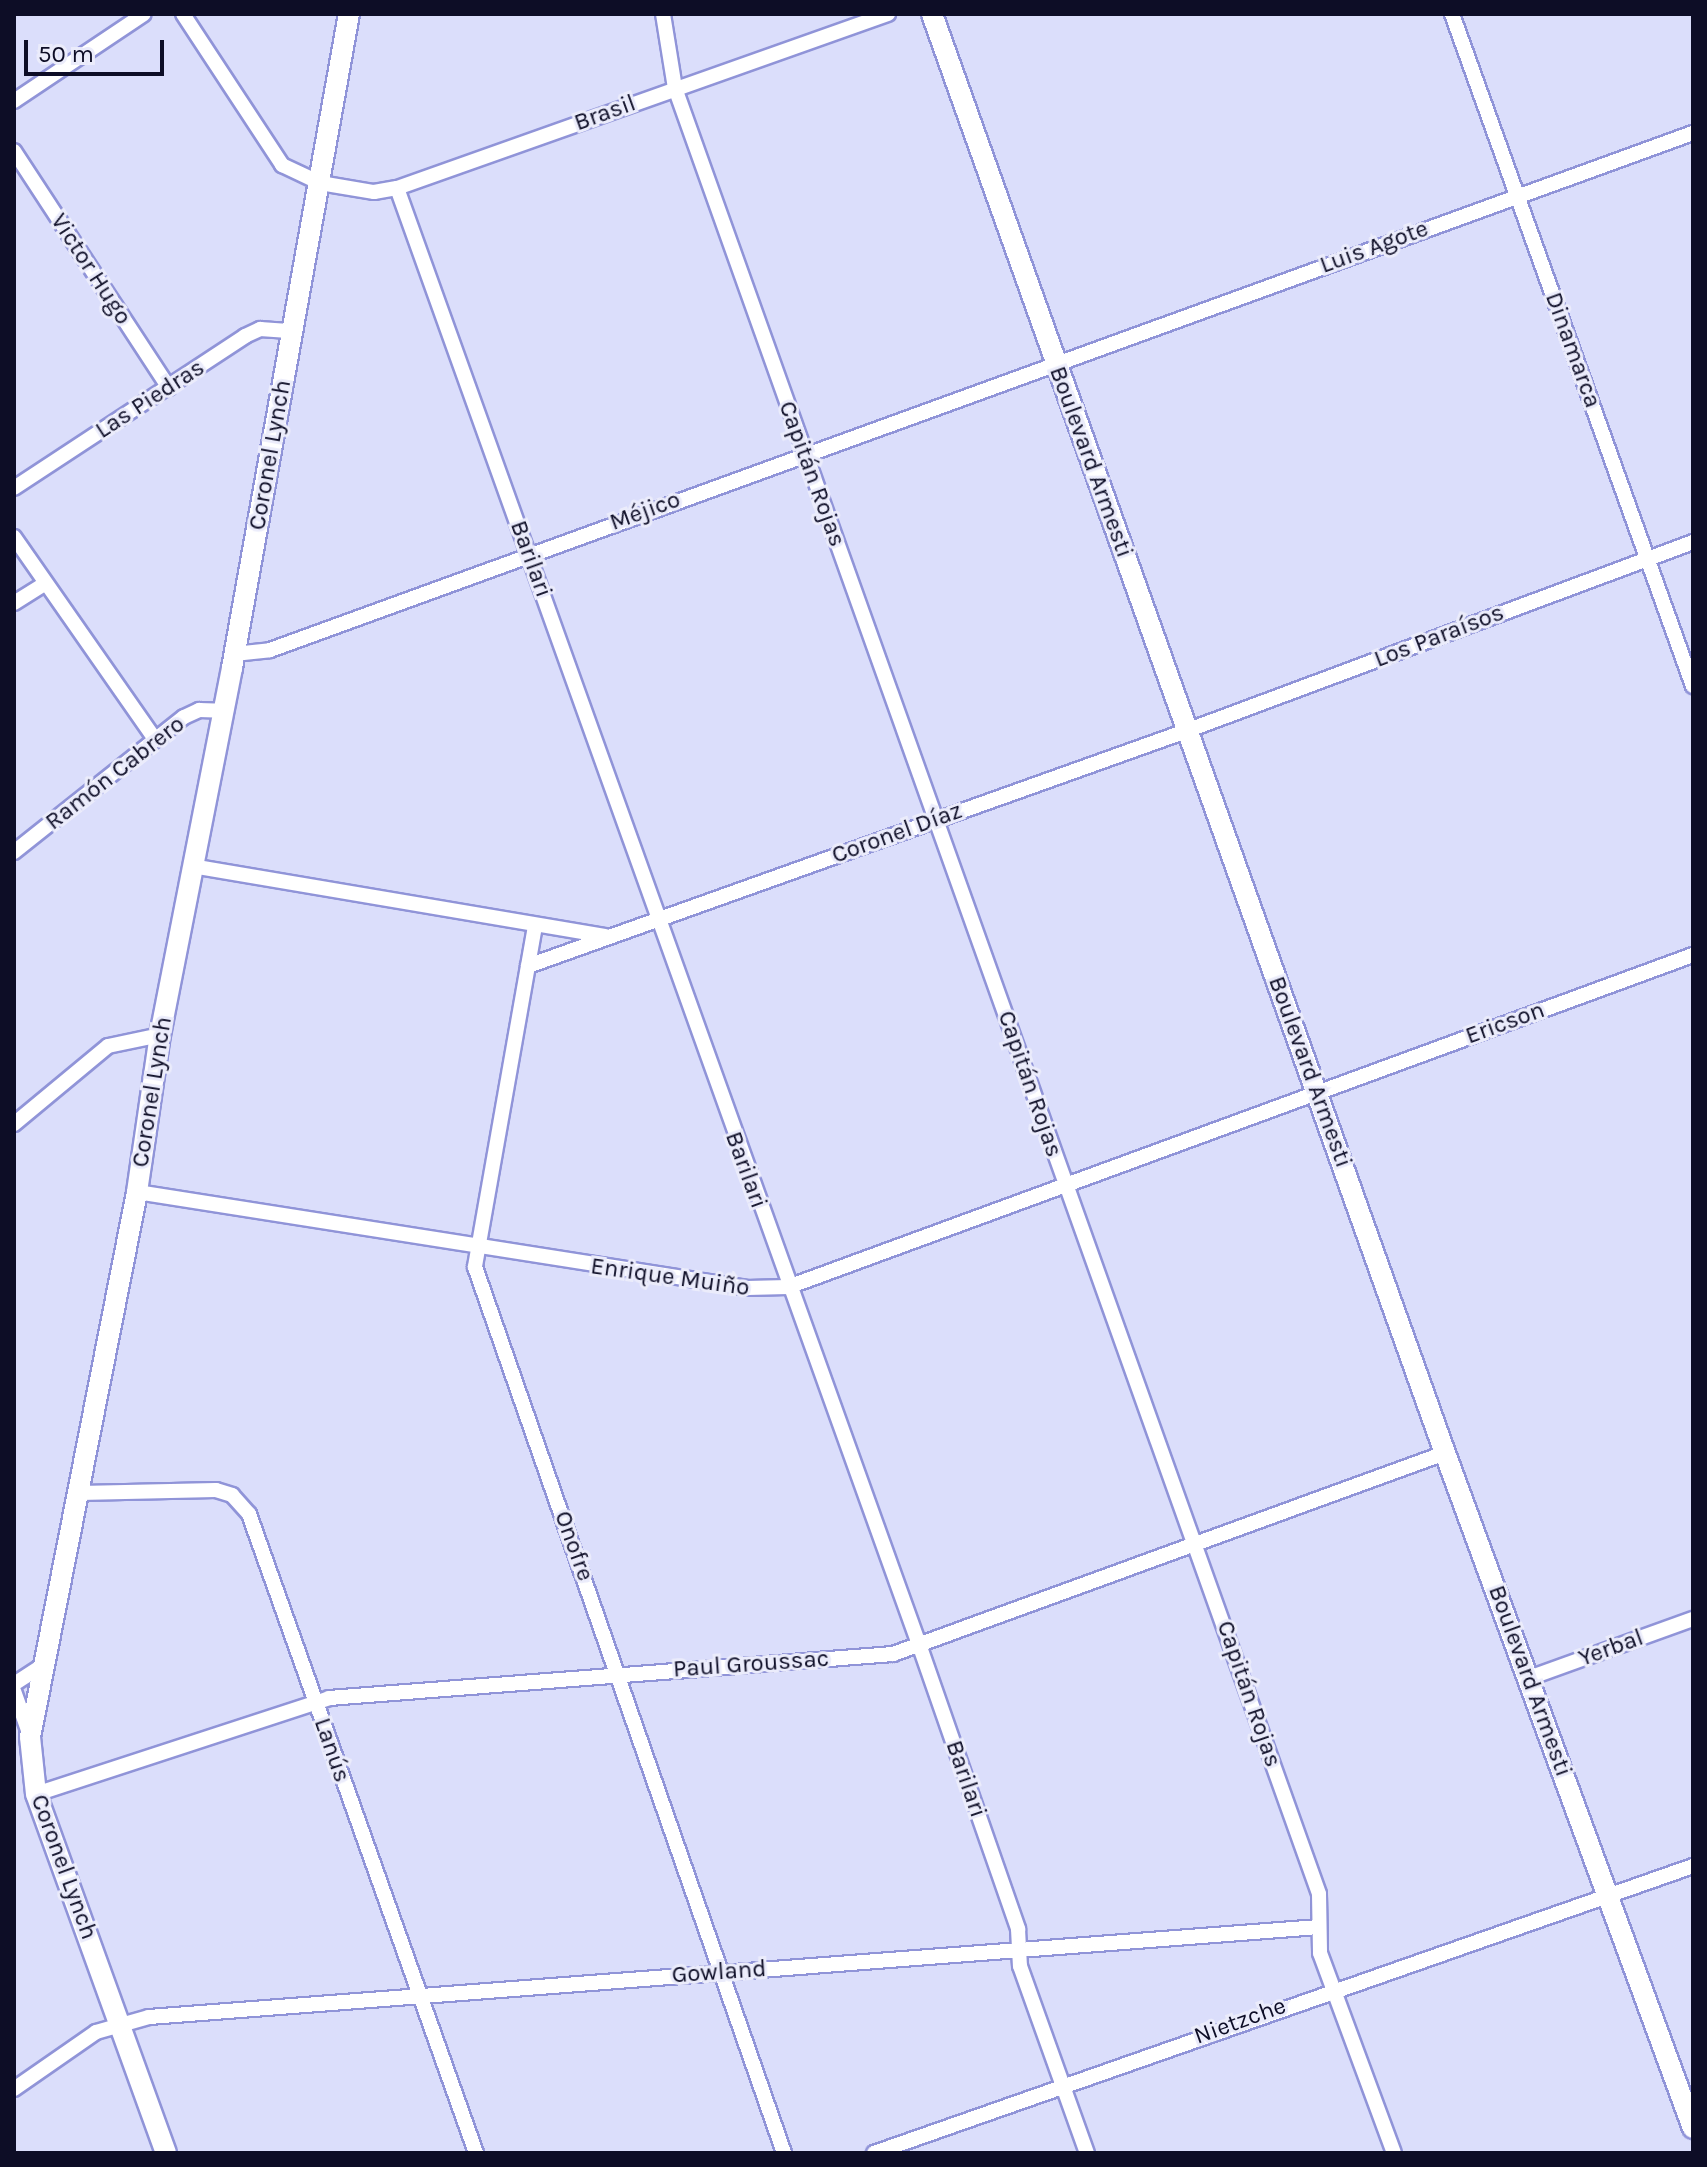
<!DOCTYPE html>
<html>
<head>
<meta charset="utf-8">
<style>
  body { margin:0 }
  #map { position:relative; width:1707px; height:2167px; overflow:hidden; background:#dbdefb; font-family:Karla,sans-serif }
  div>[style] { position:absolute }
  .roads { filter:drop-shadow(2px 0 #9094d8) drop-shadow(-2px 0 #9094d8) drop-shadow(0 2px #9094d8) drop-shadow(0 -2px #9094d8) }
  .street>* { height:14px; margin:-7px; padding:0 7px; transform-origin:7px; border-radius:7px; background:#fff }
  .secondary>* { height:20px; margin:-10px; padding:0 10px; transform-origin:10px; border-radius:10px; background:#fff }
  span { translate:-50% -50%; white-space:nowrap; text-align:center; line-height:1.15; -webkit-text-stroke:6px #ebecfb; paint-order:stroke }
  .street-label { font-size:24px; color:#0d0d26 }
  .frame { position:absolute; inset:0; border:16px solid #0d0d26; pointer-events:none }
  .scale { position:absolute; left:24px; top:40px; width:140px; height:36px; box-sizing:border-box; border:4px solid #0d0d26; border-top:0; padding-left:10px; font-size:24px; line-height:28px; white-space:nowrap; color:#0d0d26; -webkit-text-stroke:6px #ebecfb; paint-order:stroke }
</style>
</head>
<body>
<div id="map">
  <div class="roads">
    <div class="street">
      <i style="left:183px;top:14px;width:181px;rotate:56.7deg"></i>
      <i style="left:282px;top:165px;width:42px;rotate:25.3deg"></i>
      <i style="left:320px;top:183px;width:55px;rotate:9.5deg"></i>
      <i style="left:374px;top:192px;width:23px;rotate:-10deg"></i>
      <i style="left:397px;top:188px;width:521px;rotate:-19.51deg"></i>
      <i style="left:663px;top:14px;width:75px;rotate:80.8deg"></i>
      <i style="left:675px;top:88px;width:1917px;rotate:70.37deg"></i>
      <i style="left:1319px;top:1894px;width:59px;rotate:89deg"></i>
      <i style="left:1320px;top:1953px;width:213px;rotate:69.7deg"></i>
      <i style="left:1452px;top:14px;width:714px;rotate:70.27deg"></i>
      <i style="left:14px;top:101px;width:156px;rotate:-33.8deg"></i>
      <i style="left:14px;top:151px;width:283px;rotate:56.8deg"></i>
      <i style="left:397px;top:188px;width:1550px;rotate:70.28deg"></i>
      <i style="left:920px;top:1647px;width:299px;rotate:70.8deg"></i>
      <i style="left:1018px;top:1929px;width:37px;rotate:87deg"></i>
      <i style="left:1020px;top:1966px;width:199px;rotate:70.3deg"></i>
      <i style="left:14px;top:488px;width:277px;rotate:-33.3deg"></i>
      <i style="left:245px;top:336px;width:17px;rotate:-25deg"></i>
      <i style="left:260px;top:329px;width:32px;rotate:4deg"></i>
      <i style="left:14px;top:537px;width:245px;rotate:55.1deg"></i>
      <i style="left:14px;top:603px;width:36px;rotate:-32deg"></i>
      <i style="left:234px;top:654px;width:36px;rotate:-6deg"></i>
      <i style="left:270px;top:650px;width:1514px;rotate:-19.97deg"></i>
      <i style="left:14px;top:852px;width:217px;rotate:-38.5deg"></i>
      <i style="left:184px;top:717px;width:17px;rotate:-25deg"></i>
      <i style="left:199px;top:710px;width:23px;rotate:2deg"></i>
      <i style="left:192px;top:866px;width:419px;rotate:9.6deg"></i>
      <i style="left:535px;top:926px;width:346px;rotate:100deg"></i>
      <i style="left:475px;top:1267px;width:938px;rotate:70.77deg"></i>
      <i style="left:528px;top:966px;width:699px;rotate:-19.65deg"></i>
      <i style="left:1186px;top:731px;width:541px;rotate:-20.44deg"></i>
      <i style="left:14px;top:1124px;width:122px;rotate:-39.7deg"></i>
      <i style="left:108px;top:1046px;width:53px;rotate:-11.9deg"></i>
      <i style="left:137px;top:1192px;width:618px;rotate:8.94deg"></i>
      <i style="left:747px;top:1288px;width:41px;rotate:-1.4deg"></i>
      <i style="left:788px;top:1287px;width:964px;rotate:-20.15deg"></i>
      <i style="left:80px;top:1493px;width:136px;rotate:-1.3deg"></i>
      <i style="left:216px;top:1490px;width:17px;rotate:17deg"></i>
      <i style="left:232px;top:1495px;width:25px;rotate:48deg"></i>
      <i style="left:249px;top:1514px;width:678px;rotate:70.44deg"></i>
      <i style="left:1529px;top:1678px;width:174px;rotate:-19.8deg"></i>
      <i style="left:14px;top:1684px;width:37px;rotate:-33deg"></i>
      <i style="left:14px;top:1691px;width:45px;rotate:70.3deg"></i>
      <i style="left:36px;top:1794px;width:308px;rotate:-18.1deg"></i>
      <i style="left:329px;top:1698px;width:566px;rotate:-4.46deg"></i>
      <i style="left:893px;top:1654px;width:587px;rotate:-20.01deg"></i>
      <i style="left:14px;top:2089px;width:100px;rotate:-34.8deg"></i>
      <i style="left:96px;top:2032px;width:55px;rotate:-15.8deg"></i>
      <i style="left:149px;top:2017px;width:1173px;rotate:-4.4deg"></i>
      <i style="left:874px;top:2153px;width:868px;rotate:-19.31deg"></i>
    </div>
    <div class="secondary">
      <i style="left:932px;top:14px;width:1528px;rotate:70.38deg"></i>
      <i style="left:1445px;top:1453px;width:719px;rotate:69.83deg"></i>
      <i style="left:166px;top:2153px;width:382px;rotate:-109.9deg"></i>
      <i style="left:36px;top:1794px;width:57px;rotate:-96deg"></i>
      <i style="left:30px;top:1737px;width:555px;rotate:-78.89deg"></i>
      <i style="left:137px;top:1192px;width:159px;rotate:-81.7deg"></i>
      <i style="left:160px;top:1035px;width:374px;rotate:-78.9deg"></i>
      <i style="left:232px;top:668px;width:664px;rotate:-79.86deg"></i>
    </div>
  </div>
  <div class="street-label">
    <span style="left:605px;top:113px;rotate:-20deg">Brasil</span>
    <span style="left:1374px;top:247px;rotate:-20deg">Luis Agote</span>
    <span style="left:91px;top:269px;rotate:57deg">Victor Hugo</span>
    <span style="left:1573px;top:350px;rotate:70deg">Dinamarca</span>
    <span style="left:150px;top:399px;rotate:-33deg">Las Piedras</span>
    <span style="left:270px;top:455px;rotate:-80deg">Coronel Lynch</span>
    <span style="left:1091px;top:462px;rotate:70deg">Boulevard Armesti</span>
    <span style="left:812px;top:474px;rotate:70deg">Capitán Rojas</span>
    <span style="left:645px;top:511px;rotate:-20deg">Méjico</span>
    <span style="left:531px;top:559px;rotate:70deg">Barilari</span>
    <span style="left:1439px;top:636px;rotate:-21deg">Los Paraísos</span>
    <span style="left:115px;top:773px;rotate:-38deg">Ramón Cabrero</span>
    <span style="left:897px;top:833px;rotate:-20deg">Coronel Díaz</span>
    <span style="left:1505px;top:1023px;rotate:-20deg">Ericson</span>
    <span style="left:1310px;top:1072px;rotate:70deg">Boulevard Armesti</span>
    <span style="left:1030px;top:1084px;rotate:71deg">Capitán Rojas</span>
    <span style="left:152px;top:1092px;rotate:-81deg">Coronel Lynch</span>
    <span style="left:746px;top:1170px;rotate:70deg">Barilari</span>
    <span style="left:670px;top:1277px;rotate:8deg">Enrique Muiño</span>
    <span style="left:574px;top:1546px;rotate:70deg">Onofre</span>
    <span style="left:1611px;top:1648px;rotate:-20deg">Yerbal</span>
    <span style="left:751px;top:1664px;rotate:-4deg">Paul Groussac</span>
    <span style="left:1530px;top:1681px;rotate:70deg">Boulevard Armesti</span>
    <span style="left:1249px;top:1694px;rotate:71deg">Capitán Rojas</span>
    <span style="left:332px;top:1750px;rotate:71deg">Lanús</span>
    <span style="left:966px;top:1779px;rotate:71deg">Barilari</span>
    <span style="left:64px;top:1867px;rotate:70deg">Coronel Lynch</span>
    <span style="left:719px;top:1972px;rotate:-4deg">Gowland</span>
    <span style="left:1240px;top:2021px;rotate:-20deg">Nietzche</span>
  </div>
  <div class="frame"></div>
  <div class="scale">50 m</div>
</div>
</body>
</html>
